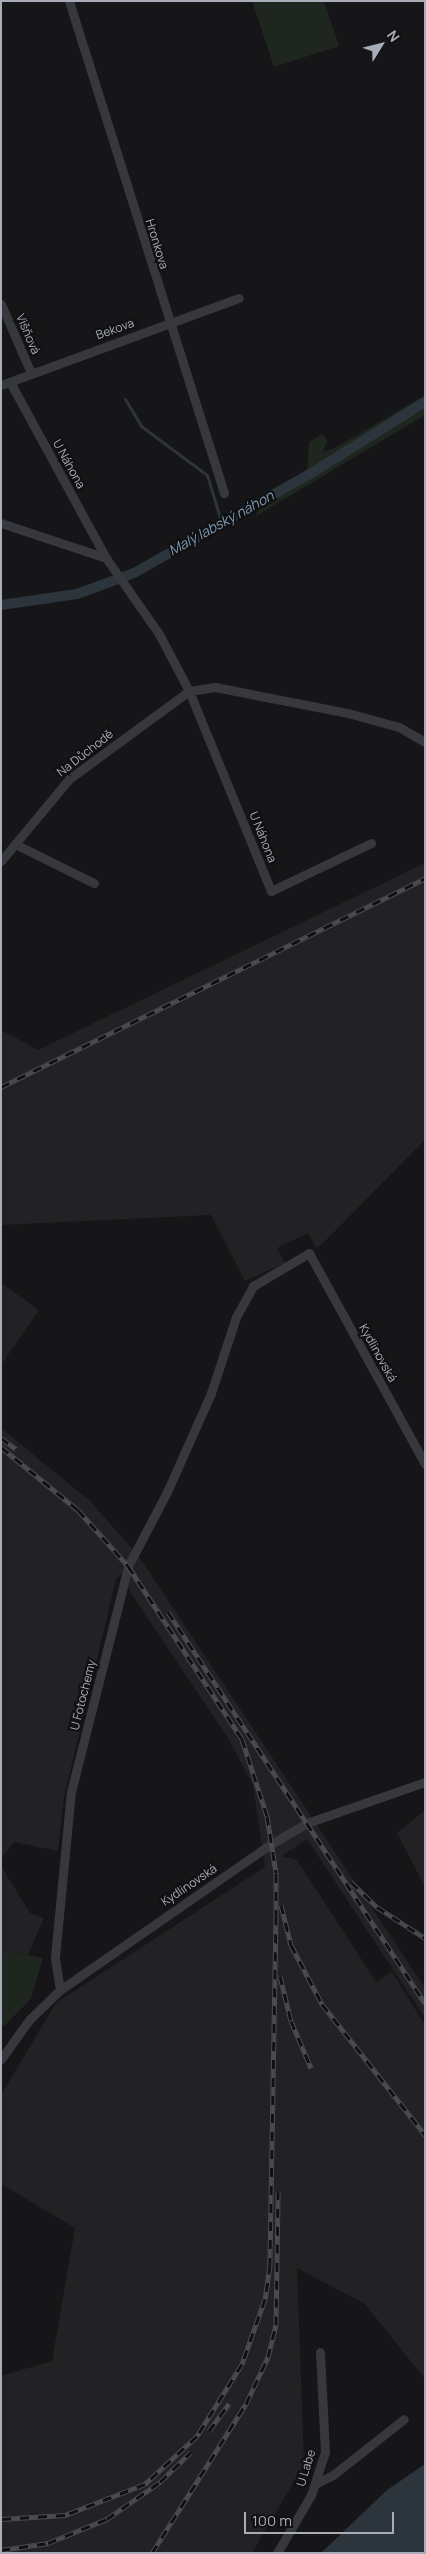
<!DOCTYPE html>
<html>
<head>
<meta charset="utf-8">
<style>
  body { margin:0 }
  #map { position:relative; width:426px; height:2554px; overflow:hidden; background:#161618; font-family:Manrope,sans-serif }
  div>[style] { position:absolute }
  .built>* { inset:0; background:#222225 }
  .green>* { inset:0; background:#1e261f }
  .water>* { inset:0; background:#2c353c }
  .stream>* { height:3px; margin:-1.5px; padding:0 1.5px; transform-origin:1.5px; border-radius:1.5px; background:#2c353c }
  .canal>* { height:10px; margin:-5px; padding:0 5px; transform-origin:5px; border-radius:5px; background:#2c353c }
  .street>* { height:9px; margin:-4.5px; padding:0 4.5px; transform-origin:4.5px; border-radius:4.5px; background:#37383d }
  .rail>* { height:5px; margin-top:-2.5px; transform-origin:0; background:repeating-linear-gradient(90deg,#111113 0 9px,#4a4c52 0 18px); box-sizing:border-box; border-block:1px solid #4a4c52 }
  span { translate:-50% -50%; white-space:nowrap; text-align:center; line-height:1.15; -webkit-text-stroke:4.5px #111113; paint-order:stroke }
  .street-label { font-size:12px; color:#a8adb8 }
  .water-label { font-size:14px; color:#7f9bb3; font-style:italic }
  .frame { position:absolute; inset:0; border:2px solid #a8adb8; pointer-events:none }
  .north { position:absolute; left:356px; top:20px; width:50px; height:50px; -webkit-text-stroke:4px #111113; paint-order:stroke; rotate:54deg; font-size:14px; font-weight:700; line-height:20px; text-align:center; color:#a8adb8 }
  .north::after { content:''; display:block; margin:auto; width:18px; height:22px; background:#a8adb8; clip-path:polygon(50% 0,100% 100%,50% 72%,0 100%) }
  .scale { position:absolute; left:244px; top:2512px; width:150px; height:22px; box-sizing:border-box; border:2px solid #a8adb8; border-top:0; padding-left:6px; font-size:15px; line-height:18px; white-space:nowrap; color:#a8adb8; -webkit-text-stroke:4px #111113; paint-order:stroke }
</style>
</head>
<body>
<div id="map">
  <div class="built">
    <i style="clip-path:polygon(425px 863px,425px 1140px,323px 1243px,316px 1248px,308px 1233px,277px 1248px,285px 1263px,245px 1281px,211px 1215px,1px 1225px,1px 1030px,38px 1050px)"></i>
    <i style="clip-path:polygon(1px 1283px,39px 1310px,1px 1365px)"></i>
    <i style="clip-path:polygon(1px 1428px,90px 1501px,138px 1555px,425px 1988px,425px 2018px,307px 1839px,282px 1856px,297px 1860px,376px 1982px,392px 1972px,425px 2025px,425px 2379px,365px 2304px,297px 2268px,304px 2464px,252px 2553px,1px 2553px,1px 2376px,52px 2361px,75px 2228px,1px 2184px,1px 2095px,56px 2003px,265px 1867px,253px 1785px,228px 1738px,130px 1592px,124px 1572px,116px 1579px,64px 1797px,58px 1851px,14px 1842px,1px 1858px)"></i>
    <i style="clip-path:polygon(425px 1810px,425px 1887px,397px 1833px)"></i>
    <i style="clip-path:polygon(1px 1866px,30px 1913px,44px 1918px,28px 1955px,1px 1950px)"></i>
  </div>
  <div class="green">
    <i style="clip-path:polygon(252px 1px,324px 1px,339px 46px,274px 67px)"></i>
    <i style="clip-path:polygon(425px 395px,425px 415px,256px 516px,263px 494px,307px 471px,309px 442px,323px 434px,327px 441px,323px 452px,335px 448px)"></i>
    <i style="clip-path:polygon(1px 1950px,43px 1958px,31px 1999px,1px 2029px)"></i>
  </div>
  <div class="water">
    <i style="clip-path:polygon(425px 2464px,425px 2553px,321px 2553px,387px 2490px)"></i>
  </div>
  <div class="stream">
    <i style="left:125px;top:399px;width:31px;rotate:59deg"></i>
    <i style="left:141px;top:426px;width:82px;rotate:36.6deg"></i>
    <i style="left:207px;top:475px;width:48px;rotate:73.1deg"></i>
  </div>
  <div class="canal">
    <i style="left:1px;top:605px;width:77px;rotate:-8.2deg"></i>
    <i style="left:77px;top:594px;width:61px;rotate:-20.2deg"></i>
    <i style="left:134px;top:573px;width:202px;rotate:-29.4deg"></i>
    <i style="left:310px;top:474px;width:136px;rotate:-32.1deg"></i>
  </div>
  <div class="street">
    <i style="left:69px;top:1px;width:516px;rotate:72.51deg"></i>
    <i style="left:1px;top:304px;width:75px;rotate:66.5deg"></i>
    <i style="left:10px;top:382px;width:200px;rotate:61.4deg"></i>
    <i style="left:106px;top:558px;width:93px;rotate:55.1deg"></i>
    <i style="left:159px;top:634px;width:64px;rotate:62.2deg"></i>
    <i style="left:189px;top:691px;width:216px;rotate:67.7deg"></i>
    <i style="left:271px;top:891px;width:111px;rotate:-25.6deg"></i>
    <i style="left:1px;top:385px;width:253px;rotate:-20.1deg"></i>
    <i style="left:1px;top:523px;width:111px;rotate:18.4deg"></i>
    <i style="left:15px;top:844px;width:88px;rotate:26.3deg"></i>
    <i style="left:1px;top:861px;width:107px;rotate:-50.3deg"></i>
    <i style="left:69px;top:779px;width:149px;rotate:-36.3deg"></i>
    <i style="left:189px;top:691px;width:26px;rotate:-9deg"></i>
    <i style="left:215px;top:687px;width:136px;rotate:11.1deg"></i>
    <i style="left:348px;top:713px;width:53px;rotate:15.4deg"></i>
    <i style="left:399px;top:727px;width:30px;rotate:30deg"></i>
    <i style="left:60px;top:1990px;width:33px;rotate:-99deg"></i>
    <i style="left:55px;top:1957px;width:166px;rotate:-84.5deg"></i>
    <i style="left:71px;top:1792px;width:233px;rotate:-75.8deg"></i>
    <i style="left:128px;top:1566px;width:84px;rotate:-62.2deg"></i>
    <i style="left:167px;top:1492px;width:108px;rotate:-66deg"></i>
    <i style="left:211px;top:1393px;width:80px;rotate:-71.8deg"></i>
    <i style="left:236px;top:1317px;width:35px;rotate:-61deg"></i>
    <i style="left:253px;top:1286px;width:65px;rotate:-30.5deg"></i>
    <i style="left:309px;top:1253px;width:241px;rotate:61.2deg"></i>
    <i style="left:1px;top:2059px;width:48px;rotate:-54.3deg"></i>
    <i style="left:29px;top:2020px;width:43px;rotate:-44.1deg"></i>
    <i style="left:60px;top:1990px;width:257px;rotate:-34.7deg"></i>
    <i style="left:271px;top:1844px;width:42px;rotate:-30.3deg"></i>
    <i style="left:307px;top:1823px;width:125px;rotate:-19.2deg"></i>
    <i style="left:315px;top:2484px;width:20px;rotate:-27deg"></i>
    <i style="left:333px;top:2475px;width:90px;rotate:-38.3deg"></i>
    <i style="left:277px;top:2553px;width:67px;rotate:-59.6deg"></i>
    <i style="left:311px;top:2495px;width:45px;rotate:-72deg"></i>
    <i style="left:325px;top:2452px;width:100px;rotate:-92.9deg"></i>
  </div>
  <div class="rail">
    <i style="left:1px;top:1087px;width:473px;rotate:-26.2deg"></i>
    <i style="left:1px;top:1438px;width:19px;rotate:36deg"></i>
    <i style="left:1px;top:1447px;width:99px;rotate:39.3deg"></i>
    <i style="left:78px;top:1510px;width:75px;rotate:48.2deg"></i>
    <i style="left:128px;top:1566px;width:207px;rotate:56.6deg"></i>
    <i style="left:242px;top:1739px;width:81px;rotate:72deg"></i>
    <i style="left:267px;top:1816px;width:58px;rotate:81deg"></i>
    <i style="left:276px;top:1873px;width:43px;rotate:90deg"></i>
    <i style="left:276px;top:1916px;width:349px;rotate:91deg"></i>
    <i style="left:270px;top:2265px;width:34px;rotate:98deg"></i>
    <i style="left:265px;top:2299px;width:69px;rotate:109.5deg"></i>
    <i style="left:242px;top:2364px;width:85px;rotate:122deg"></i>
    <i style="left:197px;top:2436px;width:71px;rotate:137.3deg"></i>
    <i style="left:145px;top:2484px;width:86px;rotate:158.8deg"></i>
    <i style="left:65px;top:2515px;width:64px;rotate:176.4deg"></i>
    <i style="left:168px;top:1612px;width:468px;rotate:56.7deg"></i>
    <i style="left:351px;top:1882px;width:36px;rotate:44deg"></i>
    <i style="left:377px;top:1907px;width:57px;rotate:32.9deg"></i>
    <i style="left:281px;top:1905px;width:41px;rotate:76deg"></i>
    <i style="left:291px;top:1945px;width:67px;rotate:62.3deg"></i>
    <i style="left:322px;top:2004px;width:167px;rotate:51.8deg"></i>
    <i style="left:280px;top:1976px;width:46px;rotate:76.3deg"></i>
    <i style="left:291px;top:2021px;width:51px;rotate:66.9deg"></i>
    <i style="left:209px;top:2431px;width:34px;rotate:-54deg"></i>
    <i style="left:1px;top:2550px;width:48px;rotate:-8.5deg"></i>
    <i style="left:48px;top:2543px;width:64px;rotate:-22.1deg"></i>
    <i style="left:107px;top:2519px;width:65px;rotate:-34.9deg"></i>
    <i style="left:160px;top:2482px;width:43px;rotate:-44.1deg"></i>
    <i style="left:152px;top:2553px;width:176px;rotate:-57.8deg"></i>
    <i style="left:246px;top:2404px;width:52px;rotate:-64.9deg"></i>
    <i style="left:268px;top:2357px;width:33px;rotate:-76deg"></i>
    <i style="left:276px;top:2325px;width:133px;rotate:-89.1deg"></i>
  </div>
  <div class="street-label">
    <span style="left:157px;top:244px;rotate:73deg">Hronkova</span>
    <span style="left:115px;top:329px;rotate:-20deg">Bekova</span>
    <span style="left:28px;top:334px;rotate:67deg">Višňová</span>
    <span style="left:69px;top:464px;rotate:61deg">U Náhona</span>
    <span style="left:85px;top:753px;rotate:-38deg">Na Důchodě</span>
    <span style="left:263px;top:837px;rotate:68deg">U Náhona</span>
    <span style="left:378px;top:1353px;rotate:61deg">Kydlinovská</span>
    <span style="left:83px;top:1695px;rotate:-76deg">U Fotochemy</span>
    <span style="left:189px;top:1885px;rotate:-34deg">Kydlinovská</span>
    <span style="left:306px;top:2468px;rotate:-73deg">U Labe</span>
  </div>
  <div class="water-label">
    <span style="left:221px;top:523px;rotate:-29deg">Malý labský náhon</span>
  </div>
  <div class="frame"></div>
  <div class="north">N</div>
  <div class="scale">100 m</div>
</div>
</body>
</html>
